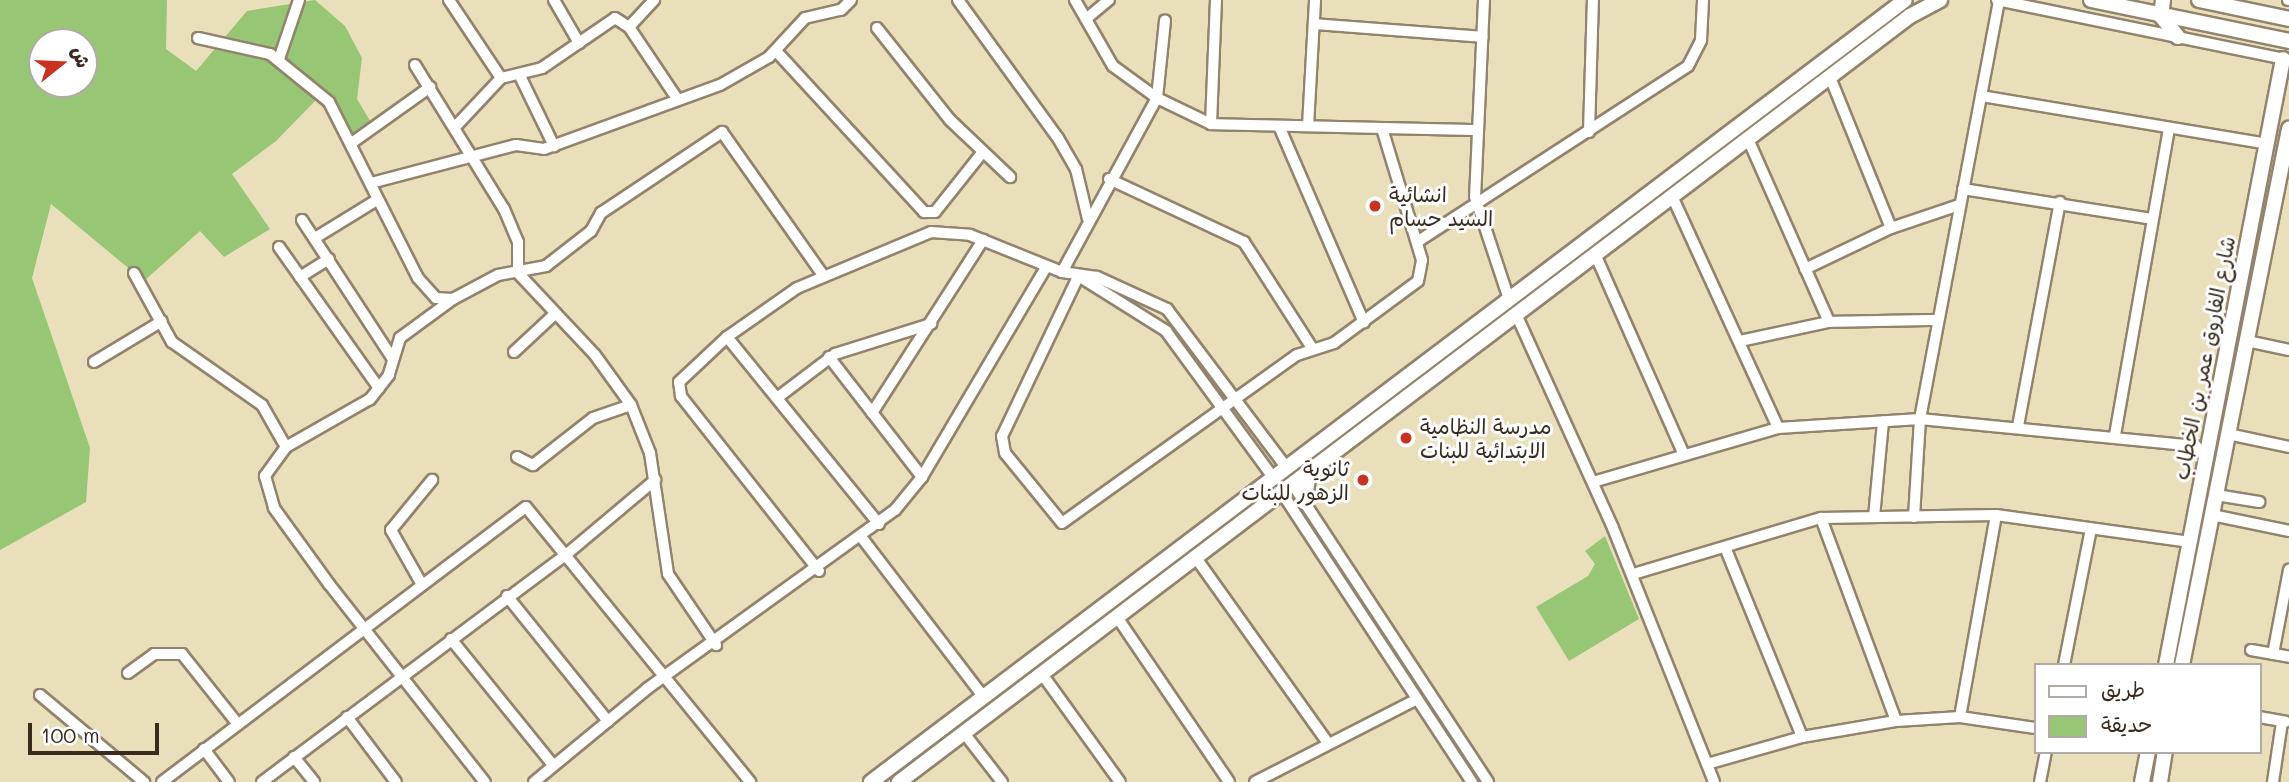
<!DOCTYPE html>
<html>
<head>
<meta charset="utf-8">
<style>
  body { margin:0 }
  #map { position:relative; width:2289px; height:782px; overflow:hidden; background:#eadfbb; font-family:Mali,"Playpen Sans Arabic",sans-serif }
  div>[style] { position:absolute }
  .green>* { inset:0; background:#97c675 }
  .roads { filter:drop-shadow(2px 0 #92846c) drop-shadow(-2px 0 #92846c) drop-shadow(0 2px #92846c) drop-shadow(0 -2px #92846c) }
  .street>* { height:10px; margin:-5px; padding:0 5px; transform-origin:5px; border-radius:5px; background:#fff }
  .secondary>* { height:14px; margin:-7px; padding:0 7px; transform-origin:7px; border-radius:7px; background:#fff }
  .dots>* { width:19px; height:19px; translate:-50% -50%; box-sizing:border-box; border:4px solid #fff; border-radius:50% }
  span { translate:-50% -50%; white-space:nowrap; text-align:center; line-height:1.15; -webkit-text-stroke:6px #fff; paint-order:stroke }
  .poi-label { font-size:21px; color:#3b2a1e }
  .left { translate:0 -50%; text-align:left }
  .right { translate:-100% -50%; text-align:right }
  .street-label { font-size:21px; color:#3b2a1e }
  .legend { position:absolute; left:2034px; top:663px; width:228px; height:91px; box-sizing:border-box; background:#fff; border:2px solid #b1aaa5; margin:0; padding:9px 12px; list-style:none; font-size:21px; color:#3b2a1e }
  .legend li { display:flex; align-items:center; gap:14px; height:35px }
  .legend b { width:35px; border:2px solid #b1aaa5 }
  .north { position:absolute; left:28px; top:28px; width:70px; height:70px; box-sizing:border-box; background:#fff; border:2px solid #b1aaa5; border-radius:50%; rotate:72deg; font-size:19px; font-weight:700; line-height:28px; text-align:center; color:#3b2a1e }
  .north::after { content:''; display:block; margin:auto; width:24px; height:32px; background:#c8321e; clip-path:polygon(50% 0,100% 100%,50% 72%,0 100%) }
  .scale { position:absolute; left:28px; top:723px; width:131px; height:32px; box-sizing:border-box; border:4px solid #3b2a1e; border-top:0; padding-left:9px; font-size:21px; line-height:24px; white-space:nowrap; color:#3b2a1e; -webkit-text-stroke:5px #fff; paint-order:stroke }
</style>
</head>
<body>
<div id="map">
  <div class="green">
    <i style="clip-path:polygon(evenodd,0 0,167px 0,166px 49px,196px 71px,247px 11px,315px 0,345px 26px,362px 58px,357px 99px,372px 124px,347px 139px,317px 99px,276px 141px,232px 174px,270px 229px,224px 257px,200px 231px,144px 281px,51px 204px,32px 278px,90px 448px,86px 502px,0 550px,0 0,42px 42px,84px 42px,84px 84px,42px 84px,42px 42px)"></i>
    <i style="clip-path:polygon(1605px 536px,1639px 619px,1569px 661px,1536px 607px,1588px 576px,1595px 564px,1585px 551px)"></i>
  </div>
  <div class="roads">
    <div class="street">
      <i style="left:449px;top:0;width:94px;rotate:56.3deg"></i>
      <i style="left:501px;top:78px;width:42px;rotate:-13.7deg"></i>
      <i style="left:542px;top:68px;width:88px;rotate:-34.4deg"></i>
      <i style="left:615px;top:18px;width:17px;rotate:33deg"></i>
      <i style="left:629px;top:27px;width:84px;rotate:56.1deg"></i>
      <i style="left:554px;top:0;width:50px;rotate:59.8deg"></i>
      <i style="left:958px;top:0;width:170px;rotate:54.1deg"></i>
      <i style="left:1058px;top:138px;width:36px;rotate:60deg"></i>
      <i style="left:1076px;top:169px;width:51px;rotate:76.5deg"></i>
      <i style="left:1075px;top:0;width:76px;rotate:60.1deg"></i>
      <i style="left:1113px;top:66px;width:54px;rotate:36deg"></i>
      <i style="left:1157px;top:98px;width:60px;rotate:25.7deg"></i>
      <i style="left:1211px;top:124px;width:267px;rotate:1.3deg"></i>
      <i style="left:1484px;top:0;width:197px;rotate:92.6deg"></i>
      <i style="left:1475px;top:197px;width:108px;rotate:71.6deg"></i>
      <i style="left:1997px;top:0;width:298px;rotate:11.6deg"></i>
      <i style="left:2288px;top:0;width:1px"></i>
      <i style="left:1086px;top:19px;width:30px;rotate:-40deg"></i>
      <i style="left:1314px;top:24px;width:169px;rotate:4.4deg"></i>
      <i style="left:629px;top:27px;width:37px;rotate:-47deg"></i>
      <i style="left:877px;top:28px;width:117px;rotate:51.6deg"></i>
      <i style="left:950px;top:120px;width:83px;rotate:43.5deg"></i>
      <i style="left:198px;top:38px;width:74px;rotate:12.5deg"></i>
      <i style="left:270px;top:54px;width:76px;rotate:39.1deg"></i>
      <i style="left:329px;top:102px;width:197px;rotate:63.2deg"></i>
      <i style="left:418px;top:278px;width:27px;rotate:48deg"></i>
      <i style="left:436px;top:298px;width:17px;rotate:3deg"></i>
      <i style="left:453px;top:299px;width:51px;rotate:-28.1deg"></i>
      <i style="left:498px;top:275px;width:49px;rotate:-10.6deg"></i>
      <i style="left:546px;top:266px;width:57px;rotate:-37.9deg"></i>
      <i style="left:591px;top:231px;width:21px;rotate:-61deg"></i>
      <i style="left:601px;top:213px;width:146px;rotate:-33.8deg"></i>
      <i style="left:722px;top:132px;width:174px;rotate:54.8deg"></i>
      <i style="left:776px;top:51px;width:219px;rotate:47.4deg"></i>
      <i style="left:924px;top:212px;width:11px"></i>
      <i style="left:935px;top:212px;width:75px;rotate:-51.5deg"></i>
      <i style="left:279px;top:59px;width:62px;rotate:-71.3deg"></i>
      <i style="left:415px;top:65px;width:169px;rotate:58.3deg"></i>
      <i style="left:504px;top:209px;width:36px;rotate:67deg"></i>
      <i style="left:518px;top:242px;width:31px;rotate:90deg"></i>
      <i style="left:1830px;top:77px;width:163px;rotate:68deg"></i>
      <i style="left:521px;top:78px;width:76px;rotate:64.1deg"></i>
      <i style="left:1981px;top:96px;width:290px;rotate:9.5deg"></i>
      <i style="left:1211px;top:124px;width:124px;rotate:-87.7deg"></i>
      <i style="left:456px;top:126px;width:66px;rotate:-46.8deg"></i>
      <i style="left:1279px;top:126px;width:214px;rotate:66.6deg"></i>
      <i style="left:1308px;top:126px;width:126px;rotate:-86.8deg"></i>
      <i style="left:1589px;top:132px;width:132px;rotate:-88.3deg"></i>
      <i style="left:1748px;top:139px;width:200px;rotate:66.1deg"></i>
      <i style="left:353px;top:142px;width:95px;rotate:-35.5deg"></i>
      <i style="left:1109px;top:179px;width:149px;rotate:25deg"></i>
      <i style="left:1244px;top:242px;width:126px;rotate:57.3deg"></i>
      <i style="left:371px;top:183px;width:150px;rotate:-14.7deg"></i>
      <i style="left:516px;top:145px;width:28px;rotate:8deg"></i>
      <i style="left:544px;top:149px;width:187px;rotate:-20deg"></i>
      <i style="left:720px;top:85px;width:56px;rotate:-29.7deg"></i>
      <i style="left:769px;top:57px;width:53px;rotate:-47.3deg"></i>
      <i style="left:805px;top:18px;width:37px;rotate:-13deg"></i>
      <i style="left:841px;top:10px;width:14px;rotate:-45deg"></i>
      <i style="left:1963px;top:189px;width:191px;rotate:9deg"></i>
      <i style="left:1672px;top:196px;width:255px;rotate:65.4deg"></i>
      <i style="left:302px;top:220px;width:166px;rotate:56.8deg"></i>
      <i style="left:315px;top:238px;width:73px;rotate:-31.5deg"></i>
      <i style="left:1417px;top:242px;width:323px;rotate:-33deg"></i>
      <i style="left:1688px;top:66px;width:29px;rotate:-63deg"></i>
      <i style="left:1701px;top:40px;width:40px;rotate:-87.1deg"></i>
      <i style="left:279px;top:247px;width:173px;rotate:54.7deg"></i>
      <i style="left:1595px;top:254px;width:220px;rotate:66.1deg"></i>
      <i style="left:1805px;top:269px;width:95px;rotate:-25.5deg"></i>
      <i style="left:1891px;top:228px;width:72px;rotate:-18.7deg"></i>
      <i style="left:1062px;top:272px;width:198px;rotate:-61.4deg"></i>
      <i style="left:1157px;top:98px;width:78px;rotate:-84.1deg"></i>
      <i style="left:134px;top:273px;width:79px;rotate:61.2deg"></i>
      <i style="left:172px;top:342px;width:110px;rotate:35deg"></i>
      <i style="left:262px;top:405px;width:48px;rotate:60.3deg"></i>
      <i style="left:518px;top:273px;width:112px;rotate:46.8deg"></i>
      <i style="left:595px;top:355px;width:62px;rotate:54.2deg"></i>
      <i style="left:631px;top:405px;width:52px;rotate:68.4deg"></i>
      <i style="left:650px;top:453px;width:122px;rotate:81.5deg"></i>
      <i style="left:668px;top:574px;width:86px;rotate:55.9deg"></i>
      <i style="left:300px;top:277px;width:34px;rotate:-32deg"></i>
      <i style="left:1078px;top:277px;width:176px;rotate:115.5deg"></i>
      <i style="left:1002px;top:436px;width:17px;rotate:80deg"></i>
      <i style="left:1005px;top:453px;width:90px;rotate:50.8deg"></i>
      <i style="left:1062px;top:523px;width:289px;rotate:-35.6deg"></i>
      <i style="left:1297px;top:355px;width:39px;rotate:-18deg"></i>
      <i style="left:1334px;top:343px;width:104px;rotate:-36.4deg"></i>
      <i style="left:1418px;top:281px;width:21px;rotate:-79deg"></i>
      <i style="left:1422px;top:260px;width:138px;rotate:-106.9deg"></i>
      <i style="left:1080px;top:277px;width:102px;rotate:32.1deg"></i>
      <i style="left:1166px;top:331px;width:181px;rotate:53.8deg"></i>
      <i style="left:453px;top:299px;width:66px;rotate:143.7deg"></i>
      <i style="left:400px;top:338px;width:39px;rotate:107deg"></i>
      <i style="left:389px;top:375px;width:31px;rotate:128deg"></i>
      <i style="left:370px;top:399px;width:97px;rotate:150.3deg"></i>
      <i style="left:286px;top:447px;width:36px;rotate:126deg"></i>
      <i style="left:265px;top:476px;width:33px;rotate:74deg"></i>
      <i style="left:274px;top:508px;width:94px;rotate:54.1deg"></i>
      <i style="left:329px;top:584px;width:252px;rotate:51.8deg"></i>
      <i style="left:1516px;top:314px;width:235px;rotate:65.6deg"></i>
      <i style="left:1613px;top:528px;width:273px;rotate:68.3deg"></i>
      <i style="left:727px;top:337px;width:241px;rotate:50.9deg"></i>
      <i style="left:1740px;top:341px;width:91px;rotate:-12.1deg"></i>
      <i style="left:1829px;top:322px;width:109px;rotate:-1.1deg"></i>
      <i style="left:2247px;top:341px;width:43px;rotate:12.1deg"></i>
      <i style="left:514px;top:352px;width:57px;rotate:-42.9deg"></i>
      <i style="left:829px;top:357px;width:152px;rotate:52.2deg"></i>
      <i style="left:94px;top:362px;width:79px;rotate:-31.1deg"></i>
      <i style="left:777px;top:398px;width:73px;rotate:-37.2deg"></i>
      <i style="left:835px;top:354px;width:101px;rotate:-17.4deg"></i>
      <i style="left:872px;top:413px;width:206px;rotate:-57.3deg"></i>
      <i style="left:2018px;top:426px;width:228px;rotate:-79.4deg"></i>
      <i style="left:2228px;top:434px;width:62px;rotate:12deg"></i>
      <i style="left:2115px;top:435px;width:310px;rotate:-80deg"></i>
      <i style="left:517px;top:457px;width:18px;rotate:27deg"></i>
      <i style="left:533px;top:465px;width:76px;rotate:-38.1deg"></i>
      <i style="left:593px;top:418px;width:40px;rotate:-18.9deg"></i>
      <i style="left:1593px;top:482px;width:193px;rotate:-16.3deg"></i>
      <i style="left:1778px;top:428px;width:142px;rotate:-3.6deg"></i>
      <i style="left:1920px;top:419px;width:277px;rotate:5.6deg"></i>
      <i style="left:2196px;top:446px;width:16px;rotate:50deg"></i>
      <i style="left:1293px;top:485px;width:355px;rotate:56.7deg"></i>
      <i style="left:1282px;top:493px;width:346px;rotate:56.7deg"></i>
      <i style="left:2216px;top:495px;width:44px;rotate:9.2deg"></i>
      <i style="left:2212px;top:515px;width:79px;rotate:11.7deg"></i>
      <i style="left:1874px;top:517px;width:96px;rotate:-84.6deg"></i>
      <i style="left:1914px;top:517px;width:98px;rotate:-86.5deg"></i>
      <i style="left:1920px;top:419px;width:426px;rotate:-79.3deg"></i>
      <i style="left:1821px;top:518px;width:216px;rotate:69.7deg"></i>
      <i style="left:862px;top:538px;width:199px;rotate:52.6deg"></i>
      <i style="left:1725px;top:547px;width:205px;rotate:67.9deg"></i>
      <i style="left:1196px;top:558px;width:227px;rotate:54.5deg"></i>
      <i style="left:819px;top:571px;width:223px;rotate:-128.3deg"></i>
      <i style="left:681px;top:396px;width:14px;rotate:-98deg"></i>
      <i style="left:679px;top:382px;width:66px;rotate:-43.2deg"></i>
      <i style="left:727px;top:337px;width:85px;rotate:-35deg"></i>
      <i style="left:797px;top:288px;width:145px;rotate:-22.7deg"></i>
      <i style="left:931px;top:232px;width:39px;rotate:4deg"></i>
      <i style="left:970px;top:235px;width:99px;rotate:21.9deg"></i>
      <i style="left:1062px;top:272px;width:35px;rotate:8deg"></i>
      <i style="left:1097px;top:277px;width:77px;rotate:24.6deg"></i>
      <i style="left:1167px;top:309px;width:198px;rotate:53deg"></i>
      <i style="left:1633px;top:574px;width:196px;rotate:-16.6deg"></i>
      <i style="left:1821px;top:518px;width:175px;rotate:-1deg"></i>
      <i style="left:1996px;top:515px;width:196px;rotate:7.9deg"></i>
      <i style="left:421px;top:583px;width:61px;rotate:-119.5deg"></i>
      <i style="left:391px;top:530px;width:65px;rotate:-50.6deg"></i>
      <i style="left:507px;top:596px;width:161px;rotate:51.1deg"></i>
      <i style="left:1117px;top:617px;width:199px;rotate:55.8deg"></i>
      <i style="left:451px;top:639px;width:162px;rotate:51deg"></i>
      <i style="left:2251px;top:650px;width:39px;rotate:10deg"></i>
      <i style="left:2273px;top:654px;width:86px;rotate:-79.2deg"></i>
      <i style="left:2064px;top:665px;width:139px;rotate:-78.8deg"></i>
      <i style="left:128px;top:673px;width:32px;rotate:-36deg"></i>
      <i style="left:154px;top:654px;width:28px"></i>
      <i style="left:182px;top:654px;width:88px;rotate:51.4deg"></i>
      <i style="left:1042px;top:674px;width:133px;rotate:54.2deg"></i>
      <i style="left:40px;top:695px;width:136px;rotate:39.9deg"></i>
      <i style="left:347px;top:717px;width:81px;rotate:53deg"></i>
      <i style="left:1960px;top:717px;width:205px;rotate:-79.9deg"></i>
      <i style="left:2259px;top:717px;width:27px;rotate:10deg"></i>
      <i style="left:964px;top:733px;width:62px;rotate:52.2deg"></i>
      <i style="left:204px;top:749px;width:41px;rotate:52.9deg"></i>
      <i style="left:294px;top:757px;width:32px;rotate:51deg"></i>
      <i style="left:1707px;top:764px;width:99px;rotate:-15.9deg"></i>
      <i style="left:1802px;top:737px;width:95px;rotate:-9.7deg"></i>
      <i style="left:1896px;top:721px;width:64px;rotate:-3.6deg"></i>
      <i style="left:1960px;top:717px;width:76px;rotate:8.3deg"></i>
      <i style="left:162px;top:782px;width:456px;rotate:-37.1deg"></i>
      <i style="left:526px;top:507px;width:355px;rotate:50.8deg"></i>
      <i style="left:262px;top:782px;width:382px;rotate:-36.8deg"></i>
      <i style="left:568px;top:553px;width:114px;rotate:-40deg"></i>
      <i style="left:534px;top:782px;width:148px;rotate:-39.5deg"></i>
      <i style="left:648px;top:688px;width:304px;rotate:-35.8deg"></i>
      <i style="left:895px;top:510px;width:43px;rotate:-50.7deg"></i>
      <i style="left:922px;top:477px;width:244px;rotate:-59.4deg"></i>
      <i style="left:1255px;top:782px;width:182px;rotate:-27.1deg"></i>
      <i style="left:2040px;top:782px;width:31px;rotate:-79deg"></i>
      <i style="left:2273px;top:782px;width:61px;rotate:-81.5deg"></i>
    </div>
    <div class="secondary">
      <i style="left:2091px;top:0;width:202px;rotate:11.7deg"></i>
      <i style="left:2163px;top:0;width:16px;rotate:97deg"></i>
      <i style="left:2161px;top:16px;width:27px;rotate:51deg"></i>
      <i style="left:2199px;top:0;width:92px;rotate:11.9deg"></i>
      <i style="left:1304px;top:502px;width:28px;rotate:-80deg"></i>
      <i style="left:2166px;top:665px;width:617px;rotate:-79.07deg"></i>
      <i style="left:2182px;top:665px;width:547px;rotate:-78.71deg"></i>
      <i style="left:871px;top:782px;width:1296px;rotate:-37.1deg"></i>
      <i style="left:899px;top:782px;width:1268px;rotate:-37.15deg"></i>
      <i style="left:1910px;top:16px;width:34px;rotate:-28deg"></i>
      <i style="left:2142px;top:782px;width:31px;rotate:-79deg"></i>
      <i style="left:2160px;top:782px;width:30px;rotate:-81deg"></i>
    </div>
  </div>
  <div class="dots">
    <i style="left:1375px;top:206px;background:#c8321e"></i>
    <i style="left:1406px;top:438px;background:#c8321e"></i>
    <i style="left:1363px;top:480px;background:#c8321e"></i>
  </div>
  <div class="poi-label">
    <span class="left" style="left:1389px;top:206px">انشائية<br>السيد حسام</span>
    <span class="left" style="left:1420px;top:438px">مدرسة النظامية<br>الابتدائية للبنات</span>
    <span class="right" style="left:1349px;top:480px">ثانوية<br>الزهور للبنات</span>
  </div>
  <div class="street-label">
    <span style="left:2204px;top:358px;rotate:-79deg">شارع الفاروق عمر بن الخطاب</span>
  </div>
  <ul class="legend">
  <li><b style="height:9px;background:#fff"></b>طريق</li>
  <li><b style="height:19px;background:#97c675"></b>حديقة</li>
  </ul>
  <div class="north">ش</div>
  <div class="scale">100 m</div>
</div>
</body>
</html>
